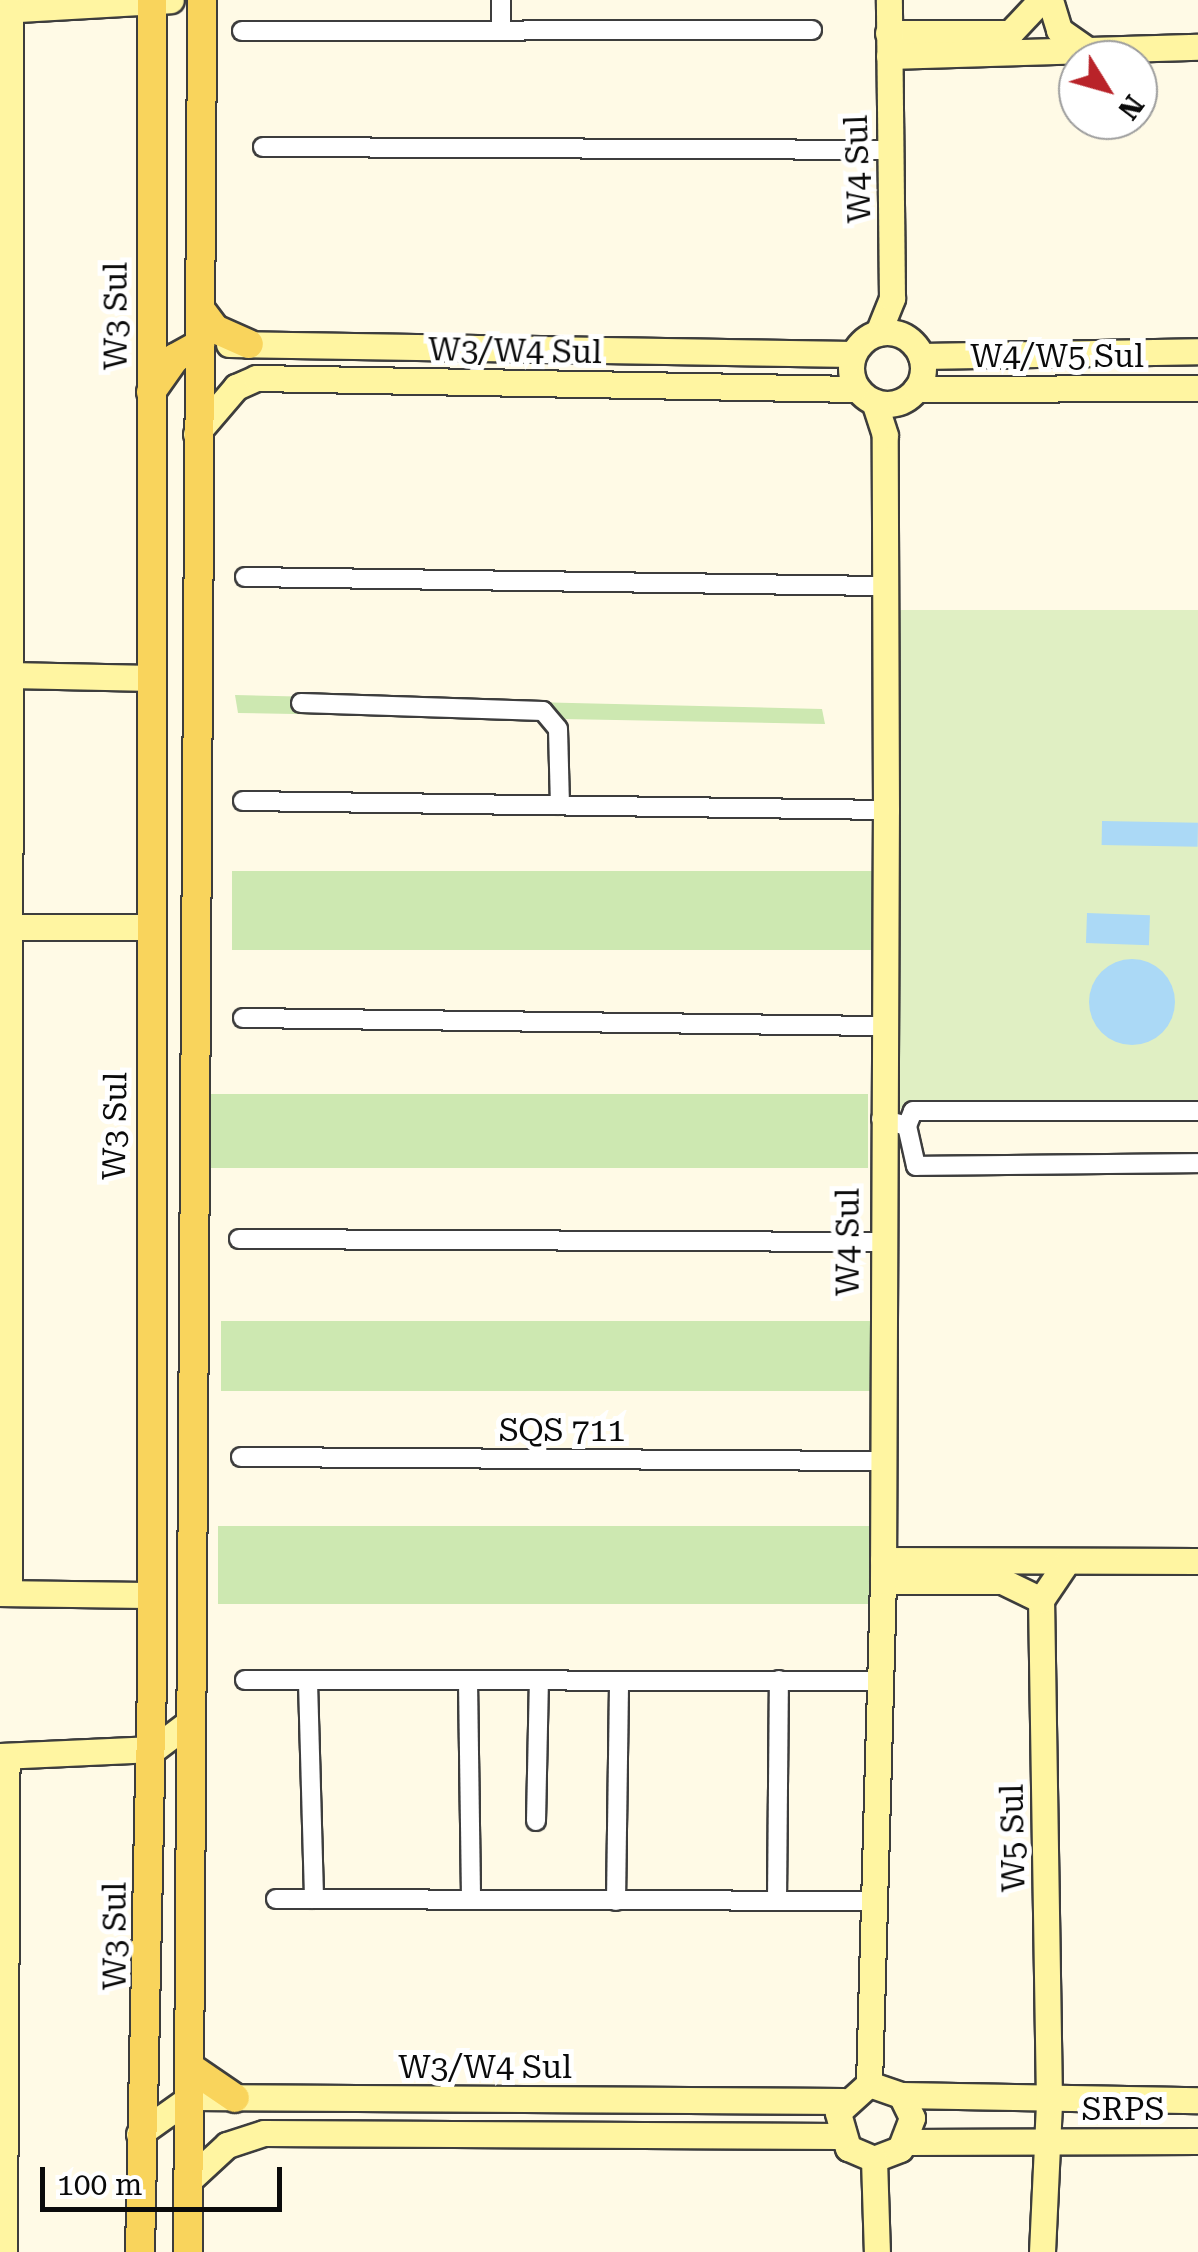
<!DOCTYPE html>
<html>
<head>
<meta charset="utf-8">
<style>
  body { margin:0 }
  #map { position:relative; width:1198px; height:2252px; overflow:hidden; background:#fffae6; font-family:"Roboto Serif",serif }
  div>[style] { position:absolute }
  .green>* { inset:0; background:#cde8b1; transform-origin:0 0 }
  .pitch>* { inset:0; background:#e0efc3; transform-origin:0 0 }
  .water>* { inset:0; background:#abd9f6; transform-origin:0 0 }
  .round { border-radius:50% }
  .roads { filter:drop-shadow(2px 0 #3d3d3d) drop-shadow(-2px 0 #3d3d3d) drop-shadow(0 2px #3d3d3d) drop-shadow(0 -2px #3d3d3d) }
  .street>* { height:18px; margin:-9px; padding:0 9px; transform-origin:9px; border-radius:9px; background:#fff }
  .secondary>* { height:25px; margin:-12.5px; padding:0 12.5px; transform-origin:12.5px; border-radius:12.5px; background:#fff5a1 }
  .secondary>.ring { margin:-12.5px; padding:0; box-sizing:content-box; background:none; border:25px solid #fff5a1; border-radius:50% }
  .primary>* { height:28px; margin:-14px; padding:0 14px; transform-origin:14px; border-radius:14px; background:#f9d45c }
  span { translate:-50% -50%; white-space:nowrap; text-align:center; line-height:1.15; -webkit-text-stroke:10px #fff; paint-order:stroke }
  .street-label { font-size:32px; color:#0a0a0a }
  .north { position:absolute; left:1058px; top:40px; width:100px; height:100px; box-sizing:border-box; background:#fff; border:2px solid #9d9d9d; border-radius:50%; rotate:127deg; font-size:28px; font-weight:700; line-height:40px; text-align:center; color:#0a0a0a }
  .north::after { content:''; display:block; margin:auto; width:35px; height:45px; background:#b92329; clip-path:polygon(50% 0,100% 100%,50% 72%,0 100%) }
  .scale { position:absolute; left:40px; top:2167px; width:242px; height:45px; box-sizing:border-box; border:5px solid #0a0a0a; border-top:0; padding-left:12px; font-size:30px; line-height:35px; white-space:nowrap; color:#0a0a0a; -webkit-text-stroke:8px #fff; paint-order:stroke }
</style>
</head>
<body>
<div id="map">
  <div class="green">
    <i style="clip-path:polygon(235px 695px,822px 709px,825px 724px,238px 713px)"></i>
    <i style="left:876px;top:871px;width:79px;height:644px;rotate:90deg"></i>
    <i style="left:210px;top:1094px;width:658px;height:74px"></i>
    <i style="left:221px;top:1321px;width:655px;height:70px"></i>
    <i style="left:874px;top:1526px;width:78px;height:656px;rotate:90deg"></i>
  </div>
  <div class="pitch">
    <i style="left:1198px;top:610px;width:499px;height:301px;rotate:90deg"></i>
  </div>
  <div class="water">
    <i style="left:1102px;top:821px;width:96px;height:24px;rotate:1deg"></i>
    <i style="left:1087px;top:913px;width:63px;height:30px;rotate:2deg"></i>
    <i class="round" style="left:1089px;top:959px;width:86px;height:86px"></i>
  </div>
  <div class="roads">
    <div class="street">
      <i style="left:501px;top:0;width:26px;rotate:90deg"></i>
      <i style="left:242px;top:31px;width:570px;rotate:-0.1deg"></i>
      <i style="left:263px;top:147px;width:628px;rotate:0.27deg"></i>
      <i style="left:245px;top:577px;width:639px;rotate:0.81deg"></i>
      <i style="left:301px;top:703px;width:242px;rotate:1.9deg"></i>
      <i style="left:543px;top:711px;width:23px;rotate:50deg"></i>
      <i style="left:558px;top:729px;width:76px;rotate:88.5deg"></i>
      <i style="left:243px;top:801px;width:643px;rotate:0.8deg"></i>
      <i style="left:243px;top:1018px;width:641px;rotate:0.72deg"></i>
      <i style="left:881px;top:1119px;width:27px;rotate:15deg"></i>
      <i style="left:907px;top:1126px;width:41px;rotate:77.3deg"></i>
      <i style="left:916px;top:1166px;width:282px;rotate:-0.6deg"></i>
      <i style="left:907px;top:1126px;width:16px;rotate:-68deg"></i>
      <i style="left:913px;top:1111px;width:285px"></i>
      <i style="left:239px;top:1239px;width:641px;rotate:0.27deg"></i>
      <i style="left:241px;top:1457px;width:642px;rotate:0.36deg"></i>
      <i style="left:245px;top:1680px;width:636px;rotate:0.09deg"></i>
      <i style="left:468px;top:1681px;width:218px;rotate:89.2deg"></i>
      <i style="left:308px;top:1682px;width:217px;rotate:88.4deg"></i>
      <i style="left:536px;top:1821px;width:140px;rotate:-88.8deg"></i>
      <i style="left:276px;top:1899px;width:598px;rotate:0.19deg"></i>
      <i style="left:616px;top:1901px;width:218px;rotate:-89.2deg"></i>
      <i style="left:777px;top:1901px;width:221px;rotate:-89.5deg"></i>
    </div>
    <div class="secondary">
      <i style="left:1050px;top:0;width:31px;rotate:73deg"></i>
      <i style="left:1059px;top:30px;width:38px;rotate:35deg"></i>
      <i style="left:0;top:10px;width:171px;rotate:-3.3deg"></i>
      <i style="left:888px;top:33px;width:122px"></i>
      <i style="left:1010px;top:33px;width:45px;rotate:-46.8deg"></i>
      <i style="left:889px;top:56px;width:309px;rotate:-1.7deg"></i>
      <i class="ring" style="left:851px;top:332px;width:47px;height:47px"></i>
      <i style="left:878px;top:333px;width:38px;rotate:-68deg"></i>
      <i style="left:892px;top:298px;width:298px;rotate:-90.6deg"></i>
      <i style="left:229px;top:344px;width:624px;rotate:0.92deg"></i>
      <i style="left:921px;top:356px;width:277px;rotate:-1deg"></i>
      <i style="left:916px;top:389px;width:282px;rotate:-0.2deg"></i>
      <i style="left:196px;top:434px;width:62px;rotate:-49.6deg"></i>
      <i style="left:236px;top:387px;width:22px;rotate:-24deg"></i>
      <i style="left:256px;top:378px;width:601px;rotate:1.05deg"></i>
      <i style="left:7px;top:675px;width:145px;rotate:1.2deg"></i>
      <i style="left:8px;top:927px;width:141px"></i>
      <i style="left:883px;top:1560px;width:315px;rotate:0.2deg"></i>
      <i style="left:883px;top:1581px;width:119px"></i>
      <i style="left:1002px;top:1581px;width:43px;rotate:26deg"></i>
      <i style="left:0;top:1593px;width:152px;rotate:0.8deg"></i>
      <i style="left:9px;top:1593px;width:1583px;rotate:-89.96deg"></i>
      <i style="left:0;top:1756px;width:154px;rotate:-2.6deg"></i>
      <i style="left:154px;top:1749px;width:46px;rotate:-37.1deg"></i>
      <i style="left:869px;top:2084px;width:503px;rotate:-88.41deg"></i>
      <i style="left:883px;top:1581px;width:771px;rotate:-89.78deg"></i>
      <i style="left:886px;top:810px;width:375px;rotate:-90.2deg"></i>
      <i style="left:885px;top:435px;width:35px;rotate:-108deg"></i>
      <i style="left:901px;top:2095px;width:25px;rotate:64deg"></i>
      <i style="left:912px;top:2118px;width:33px;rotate:111deg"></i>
      <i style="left:900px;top:2149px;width:28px;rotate:159deg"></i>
      <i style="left:874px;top:2159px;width:28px;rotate:-157deg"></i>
      <i style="left:848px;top:2148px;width:37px;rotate:-106deg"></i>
      <i style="left:838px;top:2112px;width:42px;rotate:-42.1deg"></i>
      <i style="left:869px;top:2084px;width:34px;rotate:19deg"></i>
      <i style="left:901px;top:2095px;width:297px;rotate:1deg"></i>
      <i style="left:139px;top:2134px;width:64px;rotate:-35.4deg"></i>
      <i style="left:191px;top:2097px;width:652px;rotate:0.35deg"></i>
      <i style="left:906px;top:2142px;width:292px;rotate:-0.2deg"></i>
      <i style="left:874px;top:2159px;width:93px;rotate:88.2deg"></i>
      <i style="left:188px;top:2181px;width:53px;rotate:-42.7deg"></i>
      <i style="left:227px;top:2145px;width:39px;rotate:-18deg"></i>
      <i style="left:264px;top:2133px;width:576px;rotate:0.3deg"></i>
      <i style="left:4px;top:2252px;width:495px;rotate:-89.7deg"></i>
      <i style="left:1042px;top:2252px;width:151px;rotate:-87.3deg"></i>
      <i style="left:1049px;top:2101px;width:501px;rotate:-90.91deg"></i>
      <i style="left:1041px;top:1600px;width:45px;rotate:-56deg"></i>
    </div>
    <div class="primary">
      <i style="left:200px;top:309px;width:25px;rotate:53deg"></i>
      <i style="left:215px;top:329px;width:37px;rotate:24deg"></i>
      <i style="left:151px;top:392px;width:42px;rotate:-54.8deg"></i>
      <i style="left:175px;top:358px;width:29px;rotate:-29deg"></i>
      <i style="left:191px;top:2068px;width:53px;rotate:34.3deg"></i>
      <i style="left:140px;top:2252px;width:574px;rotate:-88.8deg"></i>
      <i style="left:152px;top:1678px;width:1678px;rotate:-90deg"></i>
      <i style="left:188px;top:2252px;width:2252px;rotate:-89.64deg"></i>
    </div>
  </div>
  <div class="street-label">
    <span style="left:858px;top:169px;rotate:-92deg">W4 Sul</span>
    <span style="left:116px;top:316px;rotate:-90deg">W3 Sul</span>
    <span style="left:515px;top:351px;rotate:1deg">W3/W4 Sul</span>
    <span style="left:1057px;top:356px">W4/W5 Sul</span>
    <span style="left:115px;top:1126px;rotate:-89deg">W3 Sul</span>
    <span style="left:848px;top:1242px;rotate:-90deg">W4 Sul</span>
    <span style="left:562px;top:1430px">SQS 711</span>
    <span style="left:1013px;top:1838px;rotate:-91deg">W5 Sul</span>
    <span style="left:115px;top:1936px;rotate:-90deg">W3 Sul</span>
    <span style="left:485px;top:2067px">W3/W4 Sul</span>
    <span style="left:1123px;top:2109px">SRPS</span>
  </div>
  <div class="north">N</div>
  <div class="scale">100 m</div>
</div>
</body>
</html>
